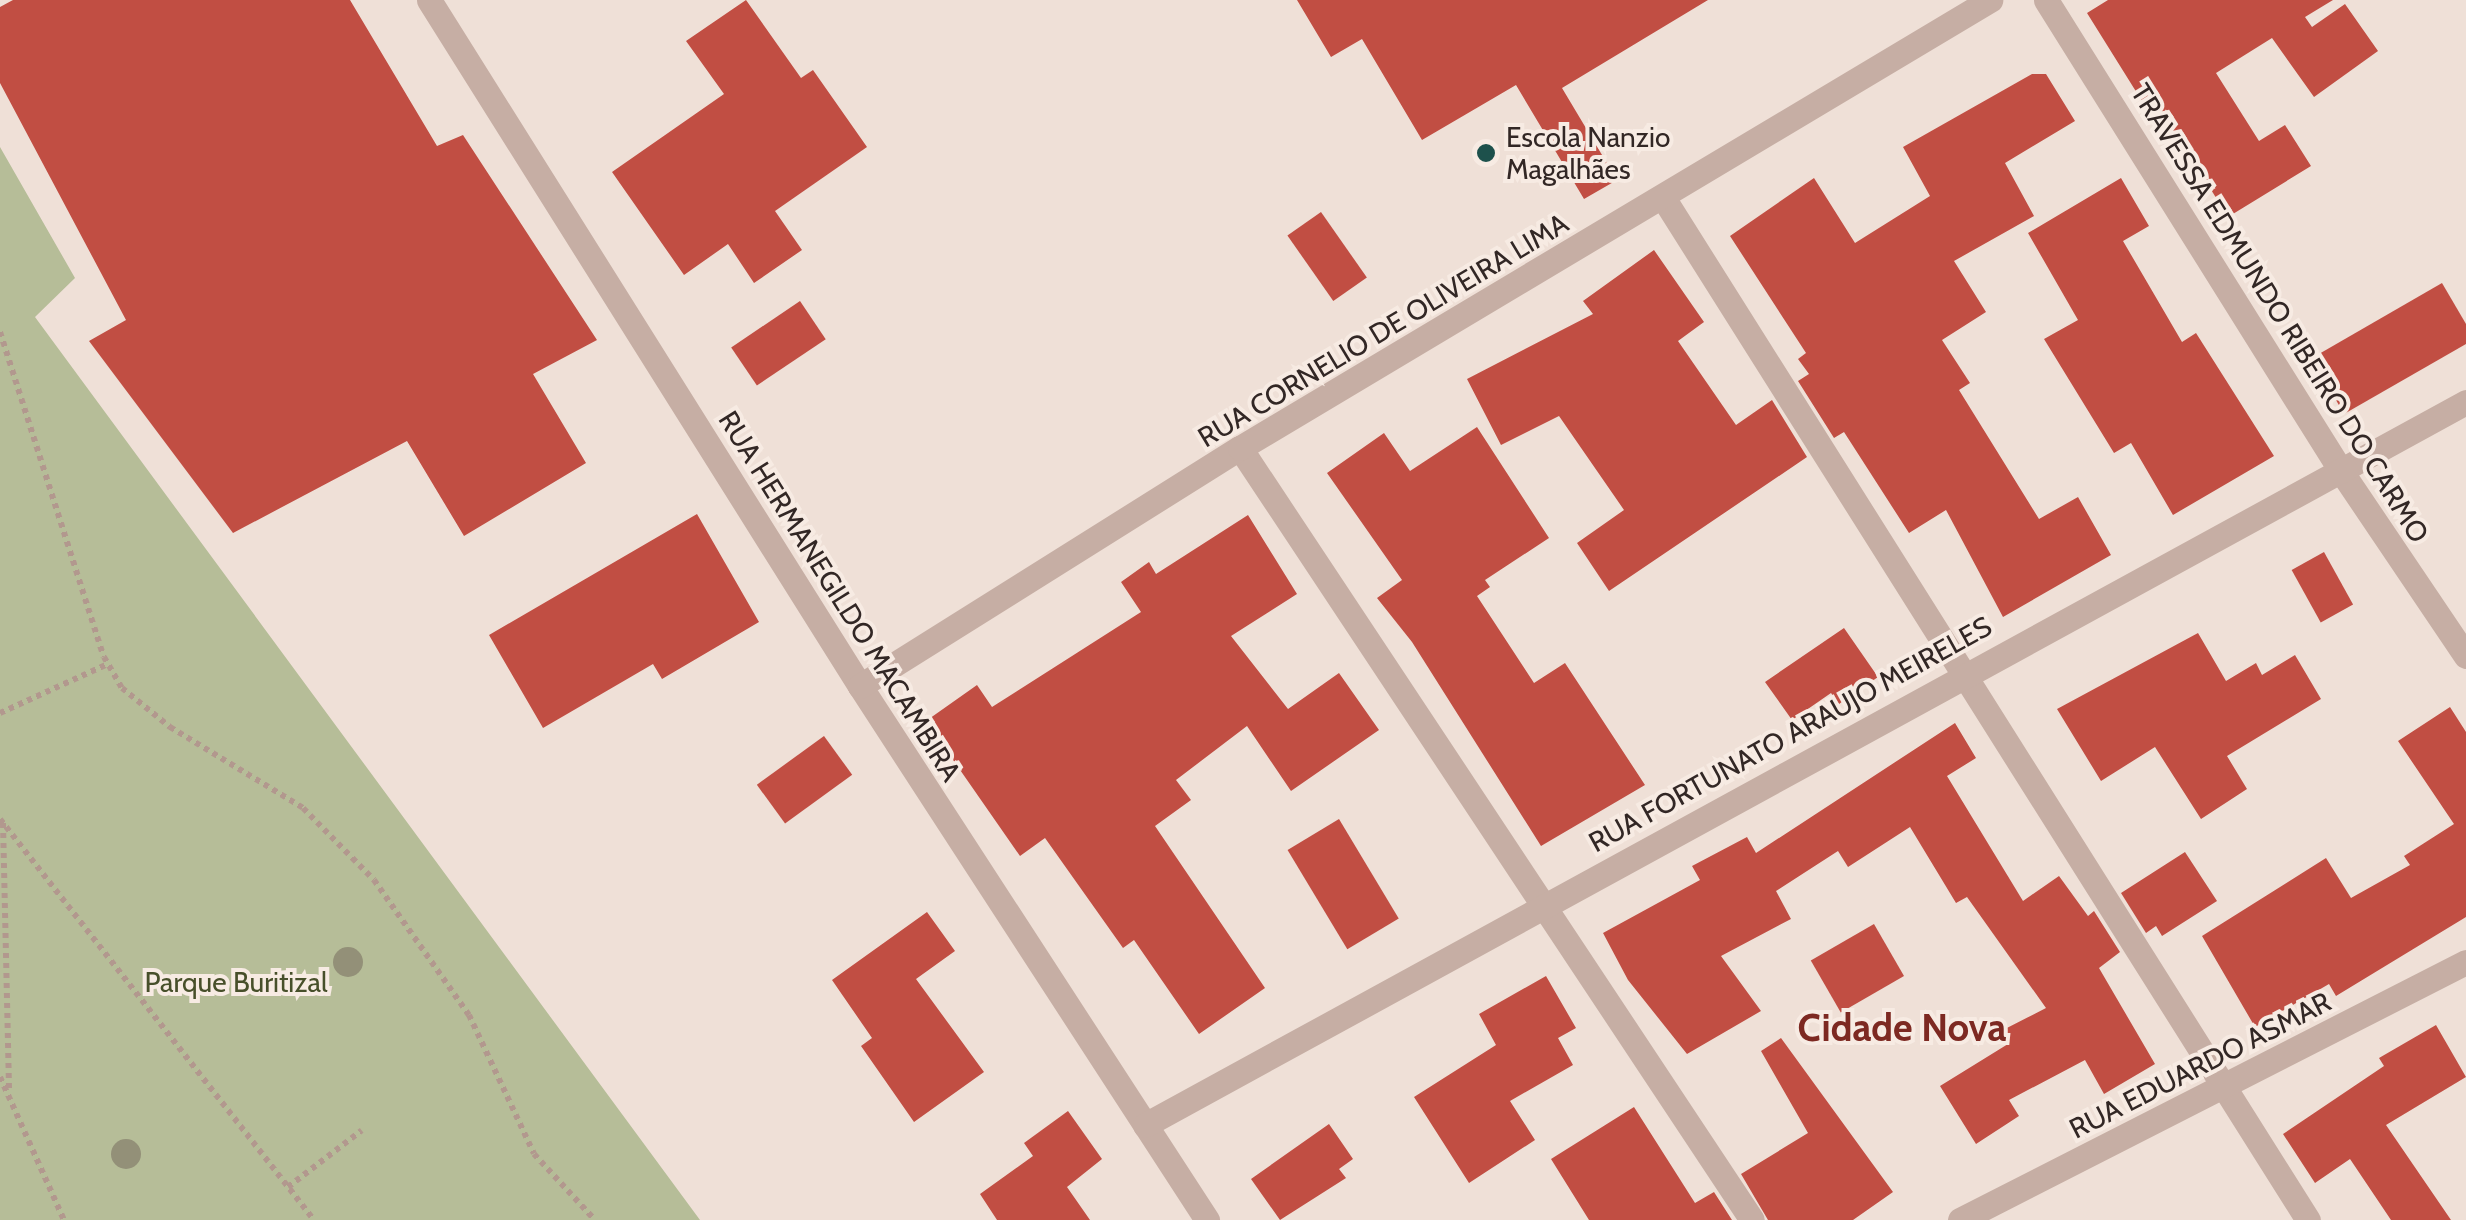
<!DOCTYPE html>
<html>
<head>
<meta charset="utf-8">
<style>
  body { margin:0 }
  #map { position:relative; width:2466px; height:1220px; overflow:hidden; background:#efe0d7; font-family:Cabin,sans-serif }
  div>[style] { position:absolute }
  .green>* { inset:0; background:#b6bd98 }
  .building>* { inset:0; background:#c14e43; transform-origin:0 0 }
  .path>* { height:6px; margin-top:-3px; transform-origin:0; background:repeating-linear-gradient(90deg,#b2988e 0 5px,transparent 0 10px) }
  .minor>* { height:25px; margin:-12.5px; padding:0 12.5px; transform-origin:12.5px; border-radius:12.5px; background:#c6aea4 }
  .trees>* { width:30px; height:30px; margin:-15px; border-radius:50%; background:#939078 }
  .dots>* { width:28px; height:28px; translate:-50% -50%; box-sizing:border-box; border:5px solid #f7ebe3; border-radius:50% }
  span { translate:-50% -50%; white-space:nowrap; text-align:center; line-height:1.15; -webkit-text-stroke:8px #f7ebe3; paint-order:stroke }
  .poi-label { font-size:28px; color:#322725 }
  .left { translate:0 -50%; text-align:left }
  .street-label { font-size:28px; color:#322725 }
  .park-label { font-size:28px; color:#474f2a }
  .district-label { font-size:38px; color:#7d2922; font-weight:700 }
</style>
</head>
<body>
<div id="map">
  <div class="green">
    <i style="clip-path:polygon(0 147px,75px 278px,35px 317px,700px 1220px,0 1220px)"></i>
  </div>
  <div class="building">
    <i style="clip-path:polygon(13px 0,350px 0,437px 146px,463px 135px,597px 340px,533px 374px,586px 463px,464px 536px,407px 441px,233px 533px,89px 341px,126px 320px,0 83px,0 7px)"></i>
    <i style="clip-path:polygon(746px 0,801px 78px,813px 70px,867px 147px,775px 211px,802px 250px,754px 283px,728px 244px,684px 275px,612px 172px,724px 94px,686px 41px)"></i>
    <i style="clip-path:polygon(1297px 0,1708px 0,1562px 88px,1617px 180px,1584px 199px,1516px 85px,1422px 140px,1362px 39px,1331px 57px)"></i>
    <i style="clip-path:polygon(2108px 0,2333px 0,2305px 17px,2312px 27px,2345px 4px,2378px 51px,2314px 97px,2272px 38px,2216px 73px,2259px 141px,2285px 125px,2311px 166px,2228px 217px,2195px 164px,2185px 170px,2087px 13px)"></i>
    <i style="clip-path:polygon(2032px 74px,2046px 74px,2075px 121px,2005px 163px,2034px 216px,1954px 261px,1986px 312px,1942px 340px,1970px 383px,1959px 390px,2039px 519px,2078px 497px,2111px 555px,2003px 617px,1946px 510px,1909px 533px,1844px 432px,1834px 438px,1798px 381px,1809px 374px,1798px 359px,1806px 353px,1730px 236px,1814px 178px,1855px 243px,1930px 196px,1903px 147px)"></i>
    <i style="clip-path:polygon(2121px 178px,2149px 226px,2123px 241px,2182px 342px,2196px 333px,2274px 456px,2173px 515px,2131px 443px,2114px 453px,2044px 339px,2078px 320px,2028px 233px)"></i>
    <i style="left:1321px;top:212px;width:80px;height:41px;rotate:55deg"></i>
    <i style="clip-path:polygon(1654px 250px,1704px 322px,1678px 341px,1736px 425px,1772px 400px,1807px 457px,1609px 591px,1577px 543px,1624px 510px,1559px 416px,1501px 445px,1467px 379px,1593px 314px,1583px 301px)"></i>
    <i style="clip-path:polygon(2442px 283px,2466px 324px,2466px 344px,2344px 414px,2312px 358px)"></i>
    <i style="left:800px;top:301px;width:46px;height:83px;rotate:56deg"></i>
    <i style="clip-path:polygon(1477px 427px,1549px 538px,1485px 580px,1490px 587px,1477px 596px,1534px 683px,1565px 663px,1645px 785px,1541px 846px,1412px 642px,1377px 598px,1402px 580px,1327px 473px,1384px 433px,1410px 471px)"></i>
    <i style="clip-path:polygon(697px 514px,759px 622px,662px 679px,653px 664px,543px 728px,489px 635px)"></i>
    <i style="clip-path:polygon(1248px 515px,1297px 594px,1231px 636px,1288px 709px,1339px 673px,1379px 730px,1291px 791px,1247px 726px,1176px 780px,1191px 800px,1155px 826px,1265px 988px,1199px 1034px,1134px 940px,1123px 948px,1045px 838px,1020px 856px,926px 721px,977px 685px,992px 707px,1141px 612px,1121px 582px,1149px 562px,1156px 574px)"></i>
    <i style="left:2324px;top:552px;width:60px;height:37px;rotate:61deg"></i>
    <i style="clip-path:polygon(1844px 628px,1878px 677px,1839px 704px,1831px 693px,1792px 720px,1765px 682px)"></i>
    <i style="clip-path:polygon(2198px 633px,2226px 681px,2256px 663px,2262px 675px,2295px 655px,2321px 699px,2227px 756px,2247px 789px,2201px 819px,2155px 747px,2101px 781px,2057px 709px)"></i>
    <i style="clip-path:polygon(2450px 707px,2466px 732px,2466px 917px,2336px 996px,2329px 984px,2255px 1027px,2202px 936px,2326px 858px,2351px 898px,2410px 865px,2404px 856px,2454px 824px,2398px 741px)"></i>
    <i style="clip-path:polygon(1955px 723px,1976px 758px,1947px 776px,2023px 901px,2059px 876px,2088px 916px,2094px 911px,2120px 952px,2099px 968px,2155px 1064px,2104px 1094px,2085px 1060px,2009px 1100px,2019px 1116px,1976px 1144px,1940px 1086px,2008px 1044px,2001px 1031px,2046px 1008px,1967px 897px,1956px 903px,1910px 827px,1848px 867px,1838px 851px,1776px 891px,1791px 919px,1721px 956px,1761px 1011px,1687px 1054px,1628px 980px,1603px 933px,1700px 880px,1692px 866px,1747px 837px,1756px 853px)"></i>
    <i style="left:824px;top:736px;width:48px;height:83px;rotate:54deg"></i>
    <i style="left:1339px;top:819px;width:116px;height:60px;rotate:59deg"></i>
    <i style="clip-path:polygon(2185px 852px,2217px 901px,2162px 936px,2156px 926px,2146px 933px,2121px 893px)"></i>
    <i style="clip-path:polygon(927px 912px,955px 951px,916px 979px,984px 1072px,914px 1122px,861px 1046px,872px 1038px,832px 980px)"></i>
    <i style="left:1874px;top:924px;width:60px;height:73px;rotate:60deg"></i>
    <i style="clip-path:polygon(1546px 976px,1576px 1028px,1558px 1038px,1573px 1065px,1510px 1101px,1535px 1140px,1469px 1183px,1414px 1097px,1496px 1045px,1479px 1014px)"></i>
    <i style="clip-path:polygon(2436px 1025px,2466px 1077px,2386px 1125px,2451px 1220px,2391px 1220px,2350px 1159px,2315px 1183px,2283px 1134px,2384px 1066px,2379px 1058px)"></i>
    <i style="clip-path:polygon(1781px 1038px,1893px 1192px,1853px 1220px,1768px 1220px,1741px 1174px,1808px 1133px,1761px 1051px)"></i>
    <i style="clip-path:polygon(1634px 1107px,1695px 1203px,1714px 1192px,1732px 1220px,1589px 1220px,1551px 1159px)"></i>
    <i style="clip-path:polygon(1068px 1111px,1102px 1159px,1067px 1187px,1090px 1220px,997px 1220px,980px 1194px,1033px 1156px,1024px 1143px)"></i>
    <i style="clip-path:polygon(1329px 1124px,1353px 1159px,1339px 1169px,1346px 1178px,1280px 1220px,1251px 1179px)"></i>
  </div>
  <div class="path">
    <i style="left:0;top:332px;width:341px;rotate:72.3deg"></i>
    <i style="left:104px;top:657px;width:36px;rotate:60deg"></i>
    <i style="left:122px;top:688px;width:62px;rotate:39.1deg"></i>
    <i style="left:170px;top:727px;width:156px;rotate:31.3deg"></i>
    <i style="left:303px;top:808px;width:101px;rotate:45.4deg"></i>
    <i style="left:374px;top:880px;width:165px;rotate:54.9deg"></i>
    <i style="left:469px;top:1015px;width:153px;rotate:64.9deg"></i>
    <i style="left:534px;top:1154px;width:90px;rotate:47.3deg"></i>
    <i style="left:0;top:713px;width:119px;rotate:-24.4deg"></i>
    <i style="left:0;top:819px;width:509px;rotate:51.94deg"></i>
    <i style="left:3px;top:823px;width:269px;rotate:88.7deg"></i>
    <i style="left:0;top:1077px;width:157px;rotate:65.9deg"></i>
    <i style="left:288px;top:1187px;width:93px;rotate:-37.6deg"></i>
  </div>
  <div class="minor">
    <i style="left:429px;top:0;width:810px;rotate:57.86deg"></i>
    <i style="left:860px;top:686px;width:637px;rotate:56.98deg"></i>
    <i style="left:2046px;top:0;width:556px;rotate:57.94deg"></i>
    <i style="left:2341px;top:471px;width:223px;rotate:56deg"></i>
    <i style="left:1664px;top:199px;width:1207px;rotate:57.76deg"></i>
    <i style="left:1240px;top:448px;width:926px;rotate:56.45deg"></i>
    <i style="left:860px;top:686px;width:448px;rotate:-32.1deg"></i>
    <i style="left:1240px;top:448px;width:874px;rotate:-30.85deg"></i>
    <i style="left:1145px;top:1125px;width:1506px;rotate:-28.69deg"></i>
    <i style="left:1960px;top:1220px;width:568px;rotate:-27.02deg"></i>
  </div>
  <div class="trees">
    <i style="left:348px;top:962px"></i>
    <i style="left:126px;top:1154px"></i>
  </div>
  <div class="dots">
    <i style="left:1486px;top:153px;background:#1d514c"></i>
  </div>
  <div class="poi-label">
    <span class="left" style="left:1506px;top:153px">Escola Nanzio<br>Magalhães</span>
  </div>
  <div class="street-label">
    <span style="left:2280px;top:313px;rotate:58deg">TRAVESSA EDMUNDO RIBEIRO DO CARMO</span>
    <span style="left:1383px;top:330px;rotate:-31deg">RUA CORNELIO DE OLIVEIRA LIMA</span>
    <span style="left:840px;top:596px;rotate:58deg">RUA HERMANEGILDO MACAMBIRA</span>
    <span style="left:1790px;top:734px;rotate:-29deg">RUA FORTUNATO ARAUJO MEIRELES</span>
    <span style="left:2200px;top:1065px;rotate:-27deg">RUA EDUARDO ASMAR</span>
  </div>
  <div class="park-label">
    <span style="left:236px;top:982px">Parque Buritizal</span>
  </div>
  <div class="district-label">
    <span style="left:1902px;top:1028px">Cidade Nova</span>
  </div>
</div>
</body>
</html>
